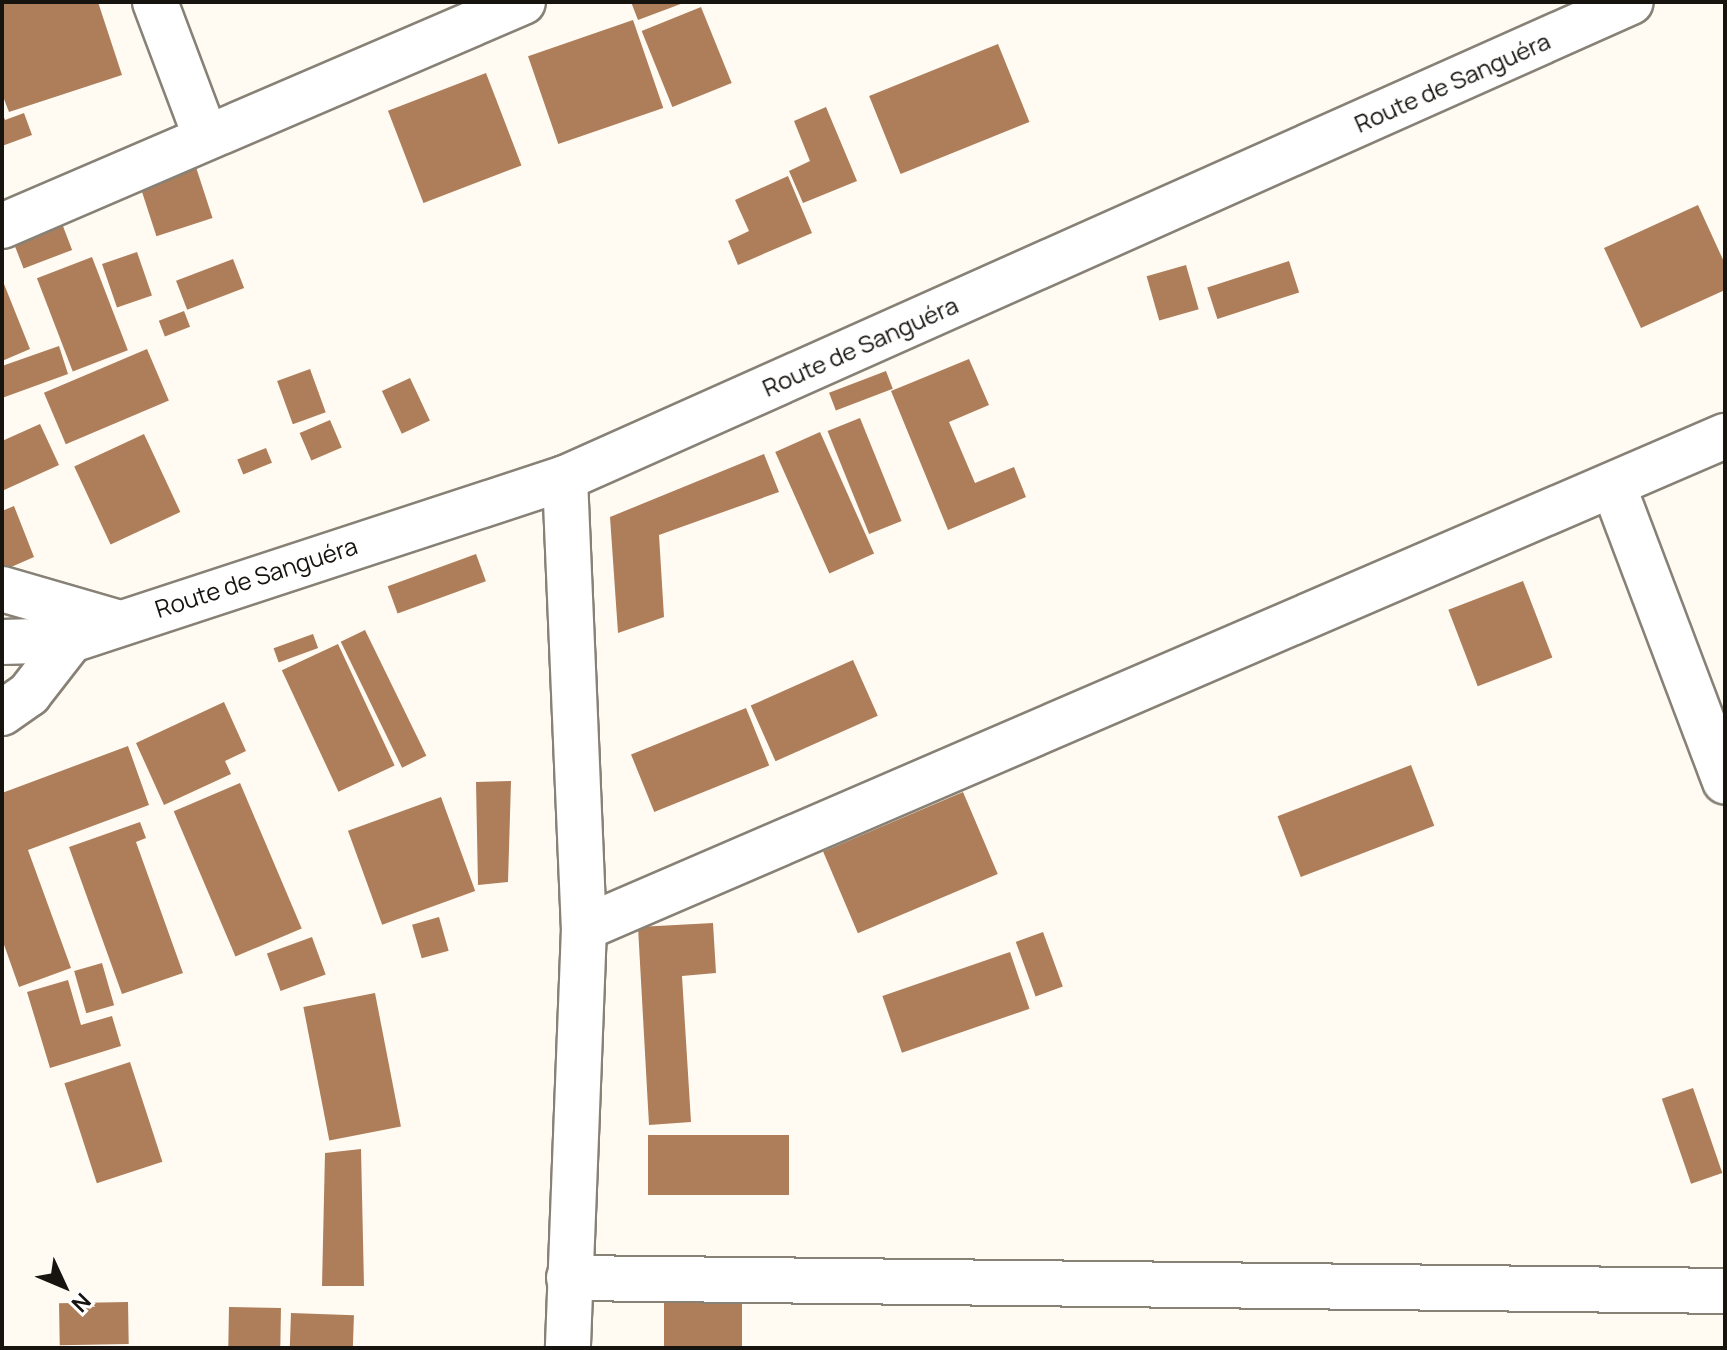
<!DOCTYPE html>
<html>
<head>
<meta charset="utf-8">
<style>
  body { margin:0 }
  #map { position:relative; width:1727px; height:1350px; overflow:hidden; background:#fffbf3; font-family:Manrope,sans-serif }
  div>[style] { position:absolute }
  .building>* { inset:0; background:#ae7e5a; transform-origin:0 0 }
  .roads { filter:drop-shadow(2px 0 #878176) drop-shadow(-2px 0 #878176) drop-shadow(0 2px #878176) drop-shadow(0 -2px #878176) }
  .minor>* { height:44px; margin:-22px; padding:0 22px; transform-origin:22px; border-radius:22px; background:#fff }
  span { translate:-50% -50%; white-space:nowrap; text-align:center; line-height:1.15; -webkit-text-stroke:7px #fff; paint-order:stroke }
  .street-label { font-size:24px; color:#171410 }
  .frame { position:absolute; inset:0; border:4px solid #171410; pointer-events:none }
  .north { position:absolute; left:24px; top:1246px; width:80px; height:80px; -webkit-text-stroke:6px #fff; paint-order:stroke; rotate:134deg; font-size:22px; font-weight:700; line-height:32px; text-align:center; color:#171410 }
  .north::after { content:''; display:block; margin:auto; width:28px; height:36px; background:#171410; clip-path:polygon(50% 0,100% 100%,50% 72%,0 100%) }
</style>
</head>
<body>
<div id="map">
  <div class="building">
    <i style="clip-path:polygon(2px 2px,98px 2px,122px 75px,9px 112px,2px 94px)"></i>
    <i style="clip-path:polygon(631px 2px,686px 2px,638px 20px)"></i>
    <i style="left:701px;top:7px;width:82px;height:64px;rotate:68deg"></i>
    <i style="left:633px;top:20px;width:93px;height:111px;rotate:71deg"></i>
    <i style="left:998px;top:44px;width:84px;height:139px;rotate:68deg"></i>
    <i style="left:486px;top:73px;width:99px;height:105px;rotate:69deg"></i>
    <i style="clip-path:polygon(826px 107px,857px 181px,803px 203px,789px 171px,810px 161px,794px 121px)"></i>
    <i style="clip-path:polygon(2px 112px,5px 120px,24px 113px,32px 135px,2px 146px)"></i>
    <i style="left:194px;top:161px;width:60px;height:59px;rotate:72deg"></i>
    <i style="clip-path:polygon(788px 176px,812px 233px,738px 265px,728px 241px,749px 231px,735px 200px)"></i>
    <i style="clip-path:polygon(1698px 205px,1725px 264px,1725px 290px,1641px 328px,1604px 248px)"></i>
    <i style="left:61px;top:221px;width:31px;height:52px;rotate:69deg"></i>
    <i style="left:137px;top:252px;width:46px;height:37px;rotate:71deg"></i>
    <i style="left:92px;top:257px;width:100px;height:59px;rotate:69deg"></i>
    <i style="left:233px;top:259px;width:31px;height:61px;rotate:69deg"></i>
    <i style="left:1289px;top:261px;width:33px;height:86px;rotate:72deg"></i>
    <i style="left:1186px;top:265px;width:46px;height:41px;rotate:74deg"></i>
    <i style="clip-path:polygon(2px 279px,30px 349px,2px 361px)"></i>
    <i style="left:184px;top:311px;width:17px;height:27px;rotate:69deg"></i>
    <i style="clip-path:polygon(59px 346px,68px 374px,2px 398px,2px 366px)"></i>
    <i style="left:147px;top:349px;width:56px;height:112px;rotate:67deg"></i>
    <i style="clip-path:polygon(969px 359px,989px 405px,949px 422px,975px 483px,1014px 467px,1026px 497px,948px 530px,891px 391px)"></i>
    <i style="left:310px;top:369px;width:46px;height:35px;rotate:70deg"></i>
    <i style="left:886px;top:371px;width:19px;height:61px;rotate:69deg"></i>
    <i style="left:410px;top:378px;width:47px;height:31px;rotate:65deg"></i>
    <i style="left:860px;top:418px;width:111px;height:35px;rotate:68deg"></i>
    <i style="left:330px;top:420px;width:30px;height:33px;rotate:67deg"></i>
    <i style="clip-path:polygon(40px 424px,59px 465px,2px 491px,2px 441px)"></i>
    <i style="left:820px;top:432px;width:133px;height:49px;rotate:66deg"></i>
    <i style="left:144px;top:434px;width:86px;height:77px;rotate:65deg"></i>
    <i style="left:266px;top:448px;width:16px;height:31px;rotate:68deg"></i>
    <i style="clip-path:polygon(764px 454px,779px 492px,659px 535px,664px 617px,618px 633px,610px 517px)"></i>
    <i style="clip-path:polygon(14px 506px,34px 557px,2px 571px,2px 511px)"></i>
    <i style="left:476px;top:554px;width:29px;height:94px;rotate:70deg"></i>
    <i style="left:1523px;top:581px;width:82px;height:80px;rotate:69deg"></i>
    <i style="left:365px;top:630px;width:140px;height:27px;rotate:64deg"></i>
    <i style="left:313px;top:634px;width:15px;height:42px;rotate:70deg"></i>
    <i style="left:338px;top:644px;width:134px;height:62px;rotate:65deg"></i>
    <i style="left:853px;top:660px;width:61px;height:112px;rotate:66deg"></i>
    <i style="clip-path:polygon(224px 702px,246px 751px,225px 761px,231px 774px,164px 805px,136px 743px)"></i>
    <i style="left:746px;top:708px;width:62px;height:124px;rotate:68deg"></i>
    <i style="clip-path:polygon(128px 746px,149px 805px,28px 850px,71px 968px,19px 987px,2px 939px,2px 793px)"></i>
    <i style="left:1411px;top:765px;width:65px;height:143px;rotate:69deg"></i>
    <i style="clip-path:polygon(511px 781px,508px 882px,478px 885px,476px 782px)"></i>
    <i style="left:240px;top:783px;width:158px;height:72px;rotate:67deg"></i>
    <i style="left:963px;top:792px;width:89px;height:152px;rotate:67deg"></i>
    <i style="left:441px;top:797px;width:100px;height:99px;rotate:70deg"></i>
    <i style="clip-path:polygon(140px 822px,146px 838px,136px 842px,183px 973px,122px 994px,69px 847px)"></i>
    <i style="left:439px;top:917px;width:35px;height:28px;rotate:74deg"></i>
    <i style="clip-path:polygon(713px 923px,716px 973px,682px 976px,691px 1122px,649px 1125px,638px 927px)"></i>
    <i style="left:1043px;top:932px;width:58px;height:29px;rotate:70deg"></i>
    <i style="left:312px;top:937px;width:40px;height:48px;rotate:70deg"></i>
    <i style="left:1010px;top:952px;width:60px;height:135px;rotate:71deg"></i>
    <i style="left:102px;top:963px;width:44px;height:29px;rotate:74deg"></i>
    <i style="clip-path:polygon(68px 980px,81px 1025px,112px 1016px,121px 1046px,50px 1068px,27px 992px)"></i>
    <i style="left:375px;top:993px;width:136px;height:73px;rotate:79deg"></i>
    <i style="left:130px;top:1062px;width:105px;height:69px;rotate:72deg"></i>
    <i style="left:1693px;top:1088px;width:90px;height:33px;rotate:71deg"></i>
    <i style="left:789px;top:1135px;width:60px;height:141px;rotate:90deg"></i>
    <i style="clip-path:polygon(361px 1149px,364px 1286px,322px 1286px,325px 1153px)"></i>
    <i style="left:664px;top:1288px;width:78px;height:60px"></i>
    <i style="left:128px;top:1302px;width:42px;height:69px;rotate:89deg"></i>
    <i style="left:229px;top:1307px;width:52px;height:41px;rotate:1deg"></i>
    <i style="left:291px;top:1313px;width:63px;height:35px;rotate:2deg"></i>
  </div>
  <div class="roads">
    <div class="minor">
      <i style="left:155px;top:2px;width:145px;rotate:69.4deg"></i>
      <i style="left:2px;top:226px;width:567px;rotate:-23.26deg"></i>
      <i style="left:565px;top:478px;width:450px;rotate:87.6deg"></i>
      <i style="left:584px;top:928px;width:420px;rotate:92.2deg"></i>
      <i style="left:1613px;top:485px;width:317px;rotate:69.3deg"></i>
      <i style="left:2px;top:589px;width:123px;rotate:16.1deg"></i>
      <i style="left:2px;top:642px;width:69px;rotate:-1.7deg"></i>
      <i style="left:71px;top:640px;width:520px;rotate:-18.16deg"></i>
      <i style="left:565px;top:478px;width:1167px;rotate:-24.06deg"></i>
      <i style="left:2px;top:713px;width:33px;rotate:-35deg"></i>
      <i style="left:29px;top:694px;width:68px;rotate:-52.1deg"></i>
      <i style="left:584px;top:928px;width:1243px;rotate:-23.33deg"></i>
      <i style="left:569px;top:1278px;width:1156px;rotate:0.64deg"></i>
    </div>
  </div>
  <div class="street-label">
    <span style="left:1452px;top:82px;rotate:-24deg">Route de Sanguéra</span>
    <span style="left:860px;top:346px;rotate:-24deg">Route de Sanguéra</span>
    <span style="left:256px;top:577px;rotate:-18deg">Route de Sanguéra</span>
  </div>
  <div class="frame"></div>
  <div class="north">N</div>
</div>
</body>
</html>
